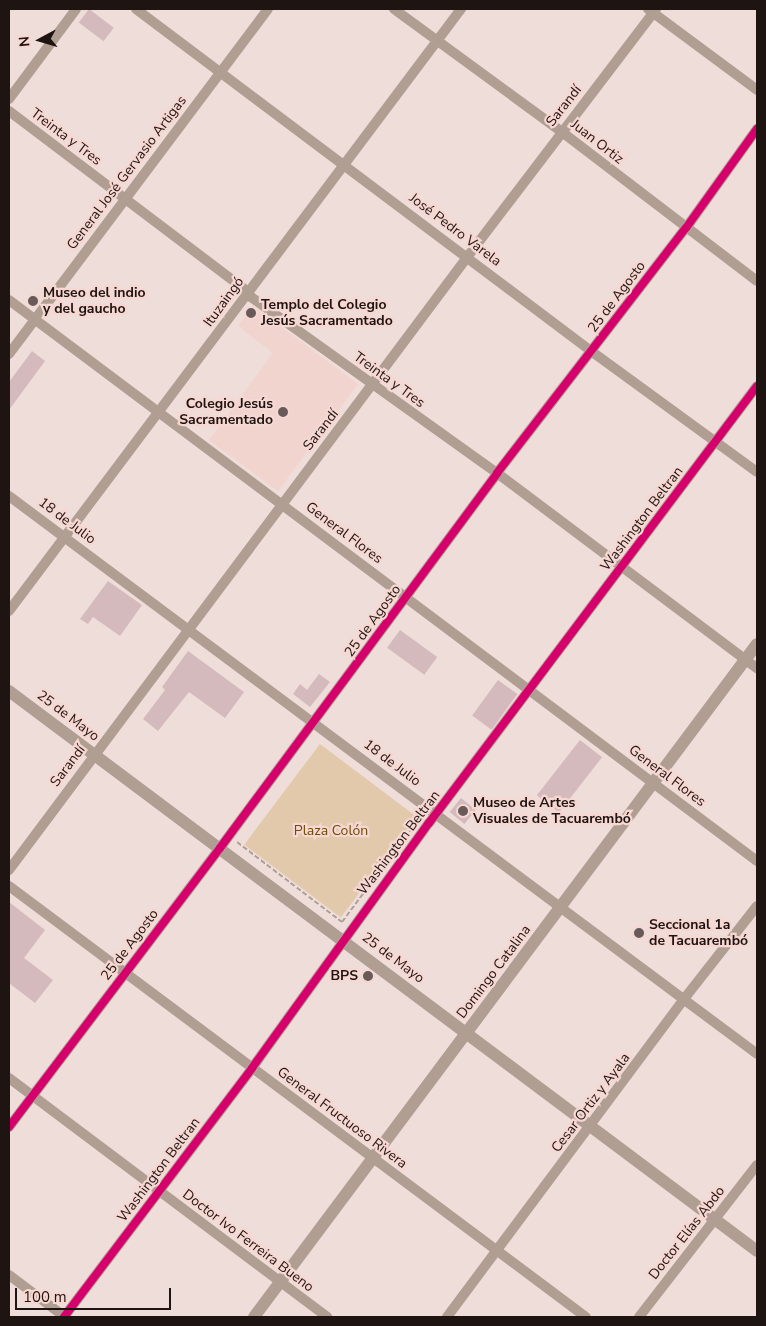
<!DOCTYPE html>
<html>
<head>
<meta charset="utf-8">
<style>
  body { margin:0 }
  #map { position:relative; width:766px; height:1326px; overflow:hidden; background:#eeddd9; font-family:"Nunito Sans",sans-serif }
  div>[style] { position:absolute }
  .built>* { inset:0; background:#f1d4ce }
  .green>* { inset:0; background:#e2c9ab; transform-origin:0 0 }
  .building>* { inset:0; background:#d5babd; transform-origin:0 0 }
  .path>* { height:2px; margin-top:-1px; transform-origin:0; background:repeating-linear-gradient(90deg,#ad9f98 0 5px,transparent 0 7.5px) }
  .minor>* { height:10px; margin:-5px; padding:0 5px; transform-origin:5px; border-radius:5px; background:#b09e93 }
  .tertiary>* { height:12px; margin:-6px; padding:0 6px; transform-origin:6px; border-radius:6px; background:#b09e93 }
  .cycleway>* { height:8px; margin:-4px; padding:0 4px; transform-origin:4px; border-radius:4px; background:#d6006c }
  .dots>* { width:14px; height:14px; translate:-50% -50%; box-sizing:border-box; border:2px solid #f6d7d1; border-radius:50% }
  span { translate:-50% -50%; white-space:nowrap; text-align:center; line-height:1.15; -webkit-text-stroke:4.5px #f6d7d1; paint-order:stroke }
  .street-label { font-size:14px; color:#1e1412 }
  .poi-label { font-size:14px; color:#1e1412; font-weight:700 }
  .left { translate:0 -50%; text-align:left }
  .right { translate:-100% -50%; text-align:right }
  .park-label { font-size:14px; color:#6e4c05 }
  .frame { position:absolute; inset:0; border:10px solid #1e1412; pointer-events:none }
  .north { position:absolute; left:15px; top:15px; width:50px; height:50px; -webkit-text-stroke:4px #f6d7d1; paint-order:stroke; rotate:264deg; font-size:14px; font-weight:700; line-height:20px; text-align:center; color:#1e1412 }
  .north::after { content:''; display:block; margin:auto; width:18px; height:22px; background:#1e1412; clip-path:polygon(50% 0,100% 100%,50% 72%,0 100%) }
  .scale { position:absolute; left:15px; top:1288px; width:156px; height:22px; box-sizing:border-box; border:2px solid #1e1412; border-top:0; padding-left:6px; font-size:15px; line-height:18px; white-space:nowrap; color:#1e1412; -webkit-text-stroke:4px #f6d7d1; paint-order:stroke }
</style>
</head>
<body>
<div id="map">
  <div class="built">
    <i style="clip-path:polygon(253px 306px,358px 384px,278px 491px,209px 440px,273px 353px,238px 326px)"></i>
  </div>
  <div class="green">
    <i style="left:320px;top:744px;width:121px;height:126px;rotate:37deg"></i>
  </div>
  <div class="building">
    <i style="left:89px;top:9px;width:31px;height:17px;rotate:37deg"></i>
    <i style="clip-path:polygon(32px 351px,45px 361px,9px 410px,9px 382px)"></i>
    <i style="clip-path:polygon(108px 581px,142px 605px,120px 636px,93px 617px,88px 624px,80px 619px)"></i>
    <i style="left:400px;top:630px;width:46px;height:22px;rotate:36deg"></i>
    <i style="clip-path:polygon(188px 651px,244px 692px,225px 718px,189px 692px,158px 731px,143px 719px,165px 690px,162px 687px)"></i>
    <i style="clip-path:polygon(319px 674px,330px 682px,310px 707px,293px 694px,300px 684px,307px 690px)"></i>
    <i style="left:498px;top:680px;width:24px;height:44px;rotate:36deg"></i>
    <i style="left:580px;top:740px;width:28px;height:70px;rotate:38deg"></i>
    <i style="left:461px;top:798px;width:19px;height:18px;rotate:39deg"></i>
    <i style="clip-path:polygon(9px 902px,45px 930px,24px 958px,53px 980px,35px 1003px,9px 983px)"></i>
  </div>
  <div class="path">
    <i style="left:237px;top:842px;width:132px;rotate:37.3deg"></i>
    <i style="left:342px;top:922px;width:117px;rotate:-53.3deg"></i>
  </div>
  <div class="minor">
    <i style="left:136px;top:9px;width:569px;rotate:36.93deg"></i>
    <i style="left:591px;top:351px;width:205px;rotate:36.1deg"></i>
    <i style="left:394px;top:9px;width:208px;rotate:36.2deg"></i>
    <i style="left:562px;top:132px;width:245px;rotate:37.4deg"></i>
    <i style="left:648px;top:9px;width:136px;rotate:36.6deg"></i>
    <i style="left:9px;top:99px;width:112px;rotate:-53.3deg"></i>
    <i style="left:9px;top:111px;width:300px;rotate:37.1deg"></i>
    <i style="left:248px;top:292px;width:6px;rotate:59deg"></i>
    <i style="left:251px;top:297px;width:302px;rotate:35.6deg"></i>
    <i style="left:497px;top:473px;width:325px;rotate:36.9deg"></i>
    <i style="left:9px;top:300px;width:935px;rotate:36.87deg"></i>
    <i style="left:9px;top:354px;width:431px;rotate:-53.1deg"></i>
    <i style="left:9px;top:496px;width:933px;rotate:36.72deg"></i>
    <i style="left:9px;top:611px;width:753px;rotate:-53.1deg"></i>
    <i style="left:9px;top:870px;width:767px;rotate:-53.22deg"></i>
    <i style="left:468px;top:256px;width:310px;rotate:-52.7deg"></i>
    <i style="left:9px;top:886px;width:720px;rotate:36.76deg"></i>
    <i style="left:9px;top:1078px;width:398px;rotate:36.9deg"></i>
    <i style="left:9px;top:1127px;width:350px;rotate:-52.9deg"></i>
    <i style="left:220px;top:848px;width:466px;rotate:-53.5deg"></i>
    <i style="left:497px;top:473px;width:309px;rotate:-52.4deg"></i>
    <i style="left:686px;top:228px;width:122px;rotate:-54.4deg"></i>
    <i style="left:9px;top:1275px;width:70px;rotate:36.9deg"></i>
    <i style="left:64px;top:1317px;width:312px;rotate:-52.9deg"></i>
    <i style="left:252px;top:1068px;width:302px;rotate:-54.2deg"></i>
    <i style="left:429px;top:823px;width:546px;rotate:-53.11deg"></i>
    <i style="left:447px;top:1317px;width:397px;rotate:-53.3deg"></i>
    <i style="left:684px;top:999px;width:118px;rotate:-51.9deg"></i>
    <i style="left:639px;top:1317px;width:192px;rotate:-52.2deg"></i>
  </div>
  <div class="tertiary">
    <i style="left:9px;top:691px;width:934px;rotate:36.82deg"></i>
    <i style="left:254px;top:1317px;width:840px;rotate:-53.23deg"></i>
  </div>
  <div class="cycleway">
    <i style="left:9px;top:1127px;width:350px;rotate:-52.9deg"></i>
    <i style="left:220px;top:848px;width:466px;rotate:-53.5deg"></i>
    <i style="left:497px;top:473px;width:309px;rotate:-52.4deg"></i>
    <i style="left:686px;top:228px;width:122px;rotate:-54.4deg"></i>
    <i style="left:64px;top:1317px;width:312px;rotate:-52.9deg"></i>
    <i style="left:252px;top:1068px;width:302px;rotate:-54.2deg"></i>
    <i style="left:429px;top:823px;width:546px;rotate:-53.11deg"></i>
  </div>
  <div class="dots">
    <i style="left:33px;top:301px;background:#675a58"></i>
    <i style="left:251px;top:313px;background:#675a58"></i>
    <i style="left:283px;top:412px;background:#675a58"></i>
    <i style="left:463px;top:811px;background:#675a58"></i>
    <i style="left:639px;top:933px;background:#675a58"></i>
    <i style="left:368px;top:976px;background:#675a58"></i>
  </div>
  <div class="street-label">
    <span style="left:564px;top:106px;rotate:-52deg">Sarandí</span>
    <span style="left:66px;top:137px;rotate:37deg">Treinta y Tres</span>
    <span style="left:597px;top:142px;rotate:38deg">Juan Ortiz</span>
    <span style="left:127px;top:173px;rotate:-53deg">General José Gervasio Artigas</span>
    <span style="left:455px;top:230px;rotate:37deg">José Pedro Varela</span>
    <span style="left:617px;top:297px;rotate:-53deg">25 de Agosto</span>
    <span style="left:224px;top:302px;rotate:-54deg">Ituzaingó</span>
    <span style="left:389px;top:380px;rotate:36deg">Treinta y Tres</span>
    <span style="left:321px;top:430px;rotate:-52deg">Sarandí</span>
    <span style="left:642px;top:519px;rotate:-53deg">Washington Beltran</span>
    <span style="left:67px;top:521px;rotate:37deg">18 de Julio</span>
    <span style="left:344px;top:533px;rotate:37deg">General Flores</span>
    <span style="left:373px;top:621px;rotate:-54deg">25 de Agosto</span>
    <span style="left:68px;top:716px;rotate:37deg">25 de Mayo</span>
    <span style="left:392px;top:763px;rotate:37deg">18 de Julio</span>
    <span style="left:68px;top:766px;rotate:-53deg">Sarandí</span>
    <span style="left:667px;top:776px;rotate:37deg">General Flores</span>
    <span style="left:399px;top:843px;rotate:-53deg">Washington Beltran</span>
    <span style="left:130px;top:945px;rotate:-53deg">25 de Agosto</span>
    <span style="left:393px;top:958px;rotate:37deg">25 de Mayo</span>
    <span style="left:494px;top:972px;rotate:-53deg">Domingo Catalina</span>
    <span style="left:591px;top:1103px;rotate:-53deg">Cesar Ortiz y Ayala</span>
    <span style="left:342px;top:1118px;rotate:37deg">General Fructuoso Rivera</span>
    <span style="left:159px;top:1170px;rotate:-53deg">Washington Beltran</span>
    <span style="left:687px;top:1233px;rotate:-52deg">Doctor Elías Abdo</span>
    <span style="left:248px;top:1241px;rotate:37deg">Doctor Ivo Ferreira Bueno</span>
  </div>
  <div class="poi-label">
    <span class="left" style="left:43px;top:301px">Museo del indio<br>y del gaucho</span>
    <span class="left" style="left:261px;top:313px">Templo del Colegio<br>Jesús Sacramentado</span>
    <span class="right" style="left:273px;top:412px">Colegio Jesús<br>Sacramentado</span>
    <span class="left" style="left:473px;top:811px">Museo de Artes<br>Visuales de Tacuarembó</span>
    <span class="left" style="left:649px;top:933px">Seccional 1a<br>de Tacuarembó</span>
    <span class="right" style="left:358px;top:976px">BPS</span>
  </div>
  <div class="park-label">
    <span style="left:331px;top:831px">Plaza Colón</span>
  </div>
  <div class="frame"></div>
  <div class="north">N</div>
  <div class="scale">100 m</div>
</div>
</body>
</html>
